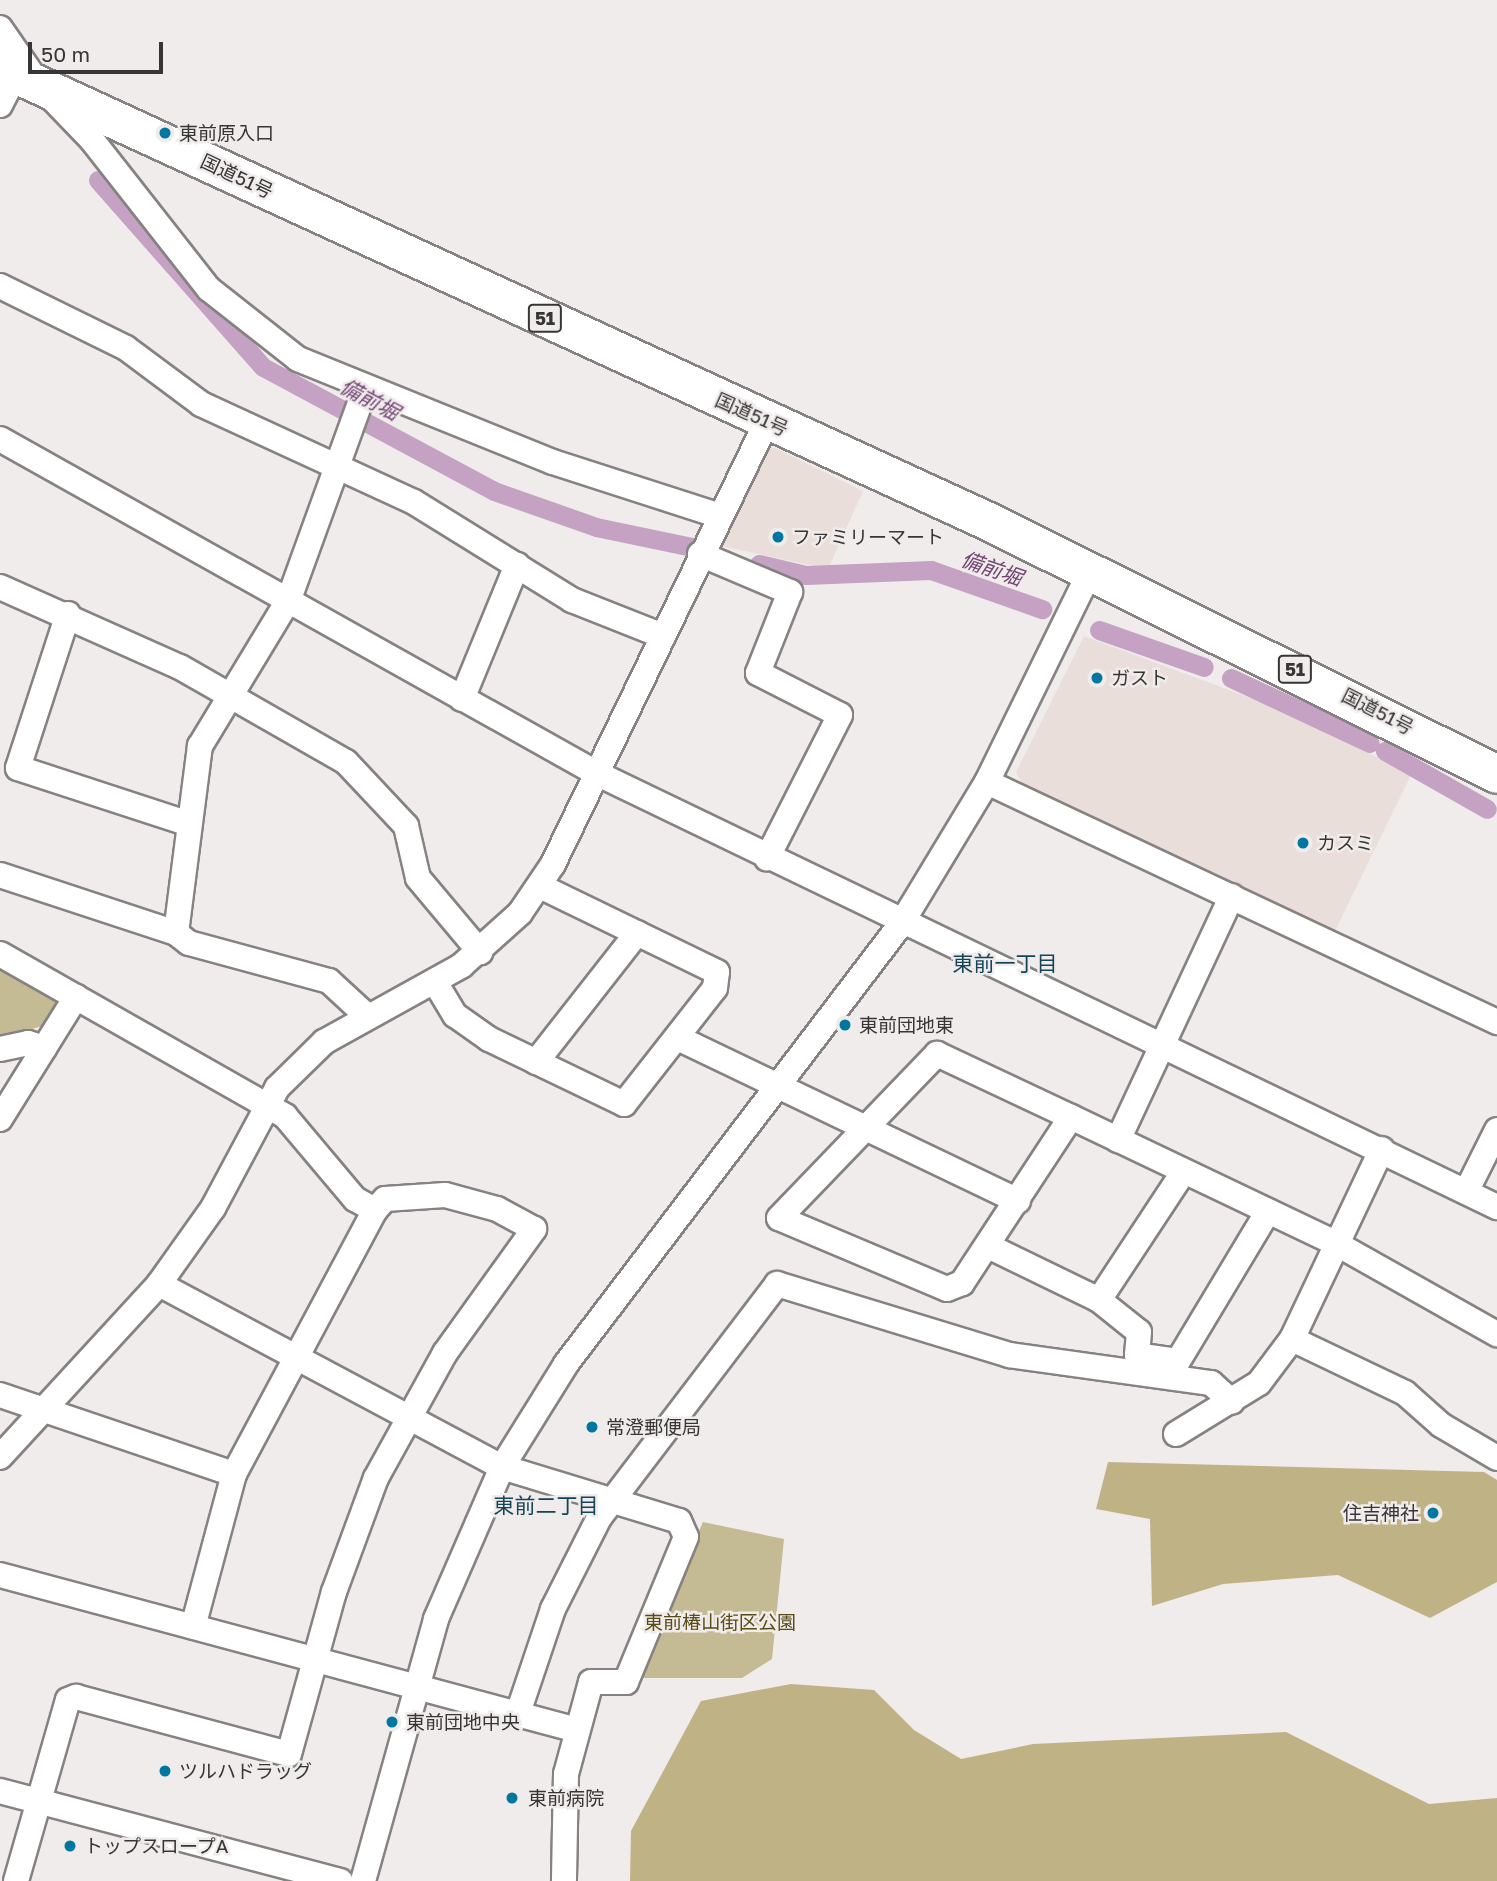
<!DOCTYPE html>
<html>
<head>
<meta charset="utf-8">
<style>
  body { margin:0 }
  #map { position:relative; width:1497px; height:1881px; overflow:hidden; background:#f0eceb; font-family:"Golos Text","Noto Sans JP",sans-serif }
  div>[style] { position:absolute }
  .built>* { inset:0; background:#eadedb }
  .green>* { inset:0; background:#c4ba94 }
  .forest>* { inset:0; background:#bfb386 }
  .canal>* { height:19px; margin:-9.5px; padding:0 9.5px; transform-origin:9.5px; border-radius:9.5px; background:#c5a2c4 }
  .roads { filter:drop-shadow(2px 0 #868281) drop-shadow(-2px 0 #868281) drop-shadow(0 2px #868281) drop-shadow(0 -2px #868281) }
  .minor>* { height:24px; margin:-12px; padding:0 12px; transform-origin:12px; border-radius:12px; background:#fff }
  .highway>* { height:37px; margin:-18.5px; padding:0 18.5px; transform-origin:18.5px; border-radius:18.5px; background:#fff }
  .dots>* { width:19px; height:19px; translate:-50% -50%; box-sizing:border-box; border:4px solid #f0eceb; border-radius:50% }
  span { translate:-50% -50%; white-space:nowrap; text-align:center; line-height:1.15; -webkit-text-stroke:5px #f0eceb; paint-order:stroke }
  .shield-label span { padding:2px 5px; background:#f0eceb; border:2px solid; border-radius:5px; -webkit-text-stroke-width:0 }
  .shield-label { font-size:18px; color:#373535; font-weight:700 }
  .poi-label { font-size:19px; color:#373535 }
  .left { translate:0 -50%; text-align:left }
  .right { translate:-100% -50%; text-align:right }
  .street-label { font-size:19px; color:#373535 }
  .park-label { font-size:19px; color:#594b15 }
  .water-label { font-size:21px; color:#724472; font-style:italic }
  .neighbourhood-label { font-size:21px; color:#154357 }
  .scale { position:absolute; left:28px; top:42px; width:135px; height:32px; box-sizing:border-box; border:4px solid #373535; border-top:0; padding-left:9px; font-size:21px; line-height:24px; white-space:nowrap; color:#373535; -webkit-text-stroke:5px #f0eceb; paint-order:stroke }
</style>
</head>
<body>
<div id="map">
  <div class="built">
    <i style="clip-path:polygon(775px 448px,863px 491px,828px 569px,717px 545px,762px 449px)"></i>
    <i style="clip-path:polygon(1084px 636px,1299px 716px,1411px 775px,1333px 935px,1023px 785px,1016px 772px)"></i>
  </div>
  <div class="green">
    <i style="clip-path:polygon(0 968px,58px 1000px,46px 1025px,0 1038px)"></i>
    <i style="clip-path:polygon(703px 1522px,784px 1539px,772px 1659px,742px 1678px,643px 1678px,638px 1669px)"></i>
  </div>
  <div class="forest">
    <i style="clip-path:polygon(1108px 1462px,1484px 1472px,1497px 1480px,1497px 1582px,1430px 1618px,1338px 1575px,1223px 1584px,1152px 1606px,1150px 1519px,1096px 1509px)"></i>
    <i style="clip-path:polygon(791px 1684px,874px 1690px,914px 1730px,961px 1759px,1033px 1744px,1286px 1732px,1429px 1804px,1497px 1798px,1497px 1881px,630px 1881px,631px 1831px,701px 1701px)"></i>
  </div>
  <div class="canal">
    <i style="left:98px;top:180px;width:249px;rotate:48.6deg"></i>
    <i style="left:263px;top:367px;width:262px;rotate:28.2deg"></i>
    <i style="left:494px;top:491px;width:108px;rotate:19.4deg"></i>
    <i style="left:596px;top:527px;width:98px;rotate:11.8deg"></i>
    <i style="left:759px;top:564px;width:48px;rotate:13.2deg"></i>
    <i style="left:806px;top:575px;width:125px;rotate:-2.3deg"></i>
    <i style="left:931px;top:570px;width:118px;rotate:19.4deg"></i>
    <i style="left:1099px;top:630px;width:111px;rotate:19.4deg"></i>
    <i style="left:1231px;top:678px;width:153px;rotate:25.1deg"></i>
    <i style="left:1385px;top:751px;width:117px;rotate:29.6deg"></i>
  </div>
  <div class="roads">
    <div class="minor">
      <i style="left:0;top:28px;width:70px;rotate:55.4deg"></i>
      <i style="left:40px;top:86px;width:75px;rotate:46.1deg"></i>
      <i style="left:92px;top:140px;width:189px;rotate:51.9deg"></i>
      <i style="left:209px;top:289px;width:113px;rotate:38.2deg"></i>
      <i style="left:298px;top:359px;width:275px;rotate:22deg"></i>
      <i style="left:553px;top:462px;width:176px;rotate:17.9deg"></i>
      <i style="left:0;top:105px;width:35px;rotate:-63deg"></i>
      <i style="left:0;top:286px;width:140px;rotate:26.2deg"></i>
      <i style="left:126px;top:348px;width:94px;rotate:36.7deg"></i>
      <i style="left:201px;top:404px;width:234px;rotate:24.7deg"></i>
      <i style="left:414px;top:502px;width:186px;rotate:31.8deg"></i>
      <i style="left:572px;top:600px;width:98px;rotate:21.6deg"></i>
      <i style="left:0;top:439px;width:685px;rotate:29.26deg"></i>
      <i style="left:598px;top:774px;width:998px;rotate:25.72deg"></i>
      <i style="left:700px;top:554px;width:98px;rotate:22.9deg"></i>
      <i style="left:790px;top:592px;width:87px;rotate:111.6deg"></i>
      <i style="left:758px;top:673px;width:92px;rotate:27.1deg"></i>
      <i style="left:840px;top:715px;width:161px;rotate:117deg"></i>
      <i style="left:0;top:587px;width:197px;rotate:24deg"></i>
      <i style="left:180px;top:667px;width:191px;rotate:29.8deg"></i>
      <i style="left:346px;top:762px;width:88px;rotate:46.8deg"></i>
      <i style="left:406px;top:826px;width:53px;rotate:77deg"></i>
      <i style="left:418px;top:878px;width:97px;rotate:50deg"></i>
      <i style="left:68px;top:614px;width:162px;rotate:108deg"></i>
      <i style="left:18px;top:768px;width:180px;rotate:18.1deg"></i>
      <i style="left:462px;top:699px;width:145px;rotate:-67.7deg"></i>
      <i style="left:987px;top:782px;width:564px;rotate:25.2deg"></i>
      <i style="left:0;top:875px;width:185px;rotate:18.2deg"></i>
      <i style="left:176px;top:933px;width:189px;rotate:-82.7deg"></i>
      <i style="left:200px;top:746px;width:172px;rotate:-58.8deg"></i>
      <i style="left:289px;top:599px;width:223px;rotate:-70.1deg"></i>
      <i style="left:176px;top:933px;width:16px;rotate:38deg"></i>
      <i style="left:189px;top:943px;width:145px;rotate:15.2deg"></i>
      <i style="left:329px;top:981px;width:53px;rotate:42.7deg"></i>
      <i style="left:0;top:954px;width:328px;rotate:29.6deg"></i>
      <i style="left:285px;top:1116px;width:109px;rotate:49.9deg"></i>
      <i style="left:355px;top:1199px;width:23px;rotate:29deg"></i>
      <i style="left:435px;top:982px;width:39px;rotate:59deg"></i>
      <i style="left:455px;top:1015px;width:42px;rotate:35.2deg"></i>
      <i style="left:489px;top:1039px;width:150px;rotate:25.7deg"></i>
      <i style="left:624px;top:1104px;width:147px;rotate:-51.9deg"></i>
      <i style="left:715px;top:988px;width:16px;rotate:-83deg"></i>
      <i style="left:717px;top:972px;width:197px;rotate:-154.1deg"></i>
      <i style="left:678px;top:1038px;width:377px;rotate:25.6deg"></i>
      <i style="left:0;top:1049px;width:29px;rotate:-12deg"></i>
      <i style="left:28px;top:1043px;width:17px;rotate:17deg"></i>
      <i style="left:536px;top:1062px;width:164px;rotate:-51.9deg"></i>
      <i style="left:1071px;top:1117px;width:199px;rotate:123.3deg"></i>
      <i style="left:962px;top:1283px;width:16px;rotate:158deg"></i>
      <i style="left:947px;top:1289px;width:182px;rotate:-157.1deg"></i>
      <i style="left:779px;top:1218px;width:228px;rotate:-46.1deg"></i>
      <i style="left:937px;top:1054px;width:148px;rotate:25.2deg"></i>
      <i style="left:1071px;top:1117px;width:295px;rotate:25.5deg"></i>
      <i style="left:1337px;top:1244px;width:184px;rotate:29.4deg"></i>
      <i style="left:0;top:1119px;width:144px;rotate:-58.1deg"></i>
      <i style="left:1118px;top:1140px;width:269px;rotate:-65deg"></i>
      <i style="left:1467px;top:1190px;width:67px;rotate:-63.4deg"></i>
      <i style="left:988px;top:1246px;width:123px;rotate:25.9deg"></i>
      <i style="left:1099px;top:1300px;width:51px;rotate:38.7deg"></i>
      <i style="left:1139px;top:1332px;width:23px;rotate:95deg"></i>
      <i style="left:1137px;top:1355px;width:41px;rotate:8.3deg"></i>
      <i style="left:1178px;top:1361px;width:175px;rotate:-59deg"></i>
      <i style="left:159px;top:1284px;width:389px;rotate:28.1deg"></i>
      <i style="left:502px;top:1467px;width:185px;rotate:17deg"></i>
      <i style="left:679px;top:1521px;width:17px;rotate:66deg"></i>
      <i style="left:686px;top:1537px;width:157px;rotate:112.5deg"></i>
      <i style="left:626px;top:1682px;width:35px;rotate:180deg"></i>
      <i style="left:591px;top:1682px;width:95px;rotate:105.2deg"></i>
      <i style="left:566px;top:1774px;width:107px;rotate:91.1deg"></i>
      <i style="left:1099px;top:1300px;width:154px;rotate:-56.6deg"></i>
      <i style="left:1292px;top:1339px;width:125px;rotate:25.5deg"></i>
      <i style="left:1405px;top:1393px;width:48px;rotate:41.6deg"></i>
      <i style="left:1441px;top:1425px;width:65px;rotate:30.5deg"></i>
      <i style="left:0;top:1395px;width:247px;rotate:18.7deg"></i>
      <i style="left:1176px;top:1434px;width:97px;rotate:-31.6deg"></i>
      <i style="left:1259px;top:1383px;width:55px;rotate:-53.1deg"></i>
      <i style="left:1292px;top:1339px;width:210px;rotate:-64.7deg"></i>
      <i style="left:0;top:1457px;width:235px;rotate:-47.4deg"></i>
      <i style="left:159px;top:1284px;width:93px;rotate:-54.6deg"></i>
      <i style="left:213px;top:1208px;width:136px;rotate:-61.9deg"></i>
      <i style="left:277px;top:1088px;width:66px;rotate:-44.4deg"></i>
      <i style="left:324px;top:1042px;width:157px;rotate:-29deg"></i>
      <i style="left:461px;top:966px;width:79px;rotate:-41.9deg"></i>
      <i style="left:520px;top:913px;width:59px;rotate:-56deg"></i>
      <i style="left:553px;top:864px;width:492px;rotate:-64.2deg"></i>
      <i style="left:0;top:1575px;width:597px;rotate:15.04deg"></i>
      <i style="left:518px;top:1713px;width:110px;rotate:-71.4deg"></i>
      <i style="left:553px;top:1609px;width:102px;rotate:-63.2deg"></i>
      <i style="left:599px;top:1518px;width:294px;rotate:-52.7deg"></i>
      <i style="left:777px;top:1284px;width:243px;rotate:17deg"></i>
      <i style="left:1009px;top:1355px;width:204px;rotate:7.9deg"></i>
      <i style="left:1211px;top:1383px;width:28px;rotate:42deg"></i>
      <i style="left:0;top:1791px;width:352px;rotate:14.8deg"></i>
      <i style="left:16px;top:1881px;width:188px;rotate:-74deg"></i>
      <i style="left:68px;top:1700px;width:9px;rotate:-21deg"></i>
      <i style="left:76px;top:1697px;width:220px;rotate:15deg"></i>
      <i style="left:289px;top:1754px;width:168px;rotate:-74.5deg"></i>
      <i style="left:334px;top:1592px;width:121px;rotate:-69.8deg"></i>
      <i style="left:376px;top:1478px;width:143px;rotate:-61.1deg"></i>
      <i style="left:445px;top:1353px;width:153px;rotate:-54.3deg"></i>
      <i style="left:534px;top:1229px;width:42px;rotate:-151.6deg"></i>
      <i style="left:497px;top:1209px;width:54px;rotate:-164.9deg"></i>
      <i style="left:445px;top:1195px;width:60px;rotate:176.2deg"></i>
      <i style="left:385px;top:1199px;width:15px;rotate:132deg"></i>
      <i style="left:375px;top:1210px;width:299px;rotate:118.1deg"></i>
      <i style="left:234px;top:1474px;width:158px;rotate:105deg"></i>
      <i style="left:363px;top:1881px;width:272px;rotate:-74.4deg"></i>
      <i style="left:436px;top:1619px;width:166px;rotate:-66.5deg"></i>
      <i style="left:502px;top:1467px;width:121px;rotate:-58.1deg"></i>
      <i style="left:566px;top:1364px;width:553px;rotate:-52.72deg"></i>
      <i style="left:901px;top:924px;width:166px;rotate:-58.8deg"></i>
      <i style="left:987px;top:782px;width:234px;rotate:-63.9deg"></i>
    </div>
    <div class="highway">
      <i style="left:0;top:67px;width:1087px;rotate:24.68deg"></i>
      <i style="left:988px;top:521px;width:568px;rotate:26.43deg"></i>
    </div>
  </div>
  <div class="dots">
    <i style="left:165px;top:133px;background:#0077a0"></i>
    <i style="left:778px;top:537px;background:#0077a0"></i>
    <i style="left:1097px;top:678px;background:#0077a0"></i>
    <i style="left:1303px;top:843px;background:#0077a0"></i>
    <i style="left:845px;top:1025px;background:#0077a0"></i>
    <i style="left:592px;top:1427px;background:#0077a0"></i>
    <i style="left:1433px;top:1513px;background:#0077a0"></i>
    <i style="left:392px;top:1722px;background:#0077a0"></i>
    <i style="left:165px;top:1771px;background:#0077a0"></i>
    <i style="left:512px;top:1798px;background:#0077a0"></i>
    <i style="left:70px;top:1846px;background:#0077a0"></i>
  </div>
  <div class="shield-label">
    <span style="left:545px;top:318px">51</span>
    <span style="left:1295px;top:669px">51</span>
  </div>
  <div class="poi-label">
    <span class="left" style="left:179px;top:133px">東前原入口</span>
    <span class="left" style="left:792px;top:537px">ファミリーマート</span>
    <span class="left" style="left:1111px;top:678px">ガスト</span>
    <span class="left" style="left:1317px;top:843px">カスミ</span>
    <span class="left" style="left:859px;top:1025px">東前団地東</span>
    <span class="left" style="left:606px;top:1427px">常澄郵便局</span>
    <span class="right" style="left:1419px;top:1513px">住吉神社</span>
    <span class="left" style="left:406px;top:1722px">東前団地中央</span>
    <span class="left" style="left:179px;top:1771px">ツルハドラッグ</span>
    <span class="left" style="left:528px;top:1798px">東前病院</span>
    <span class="left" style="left:84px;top:1846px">トップスロープA</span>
  </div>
  <div class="street-label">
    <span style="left:237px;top:176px;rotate:25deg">国道51号</span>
    <span style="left:752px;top:414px;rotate:24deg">国道51号</span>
    <span style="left:1378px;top:711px;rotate:27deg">国道51号</span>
  </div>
  <div class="park-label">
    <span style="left:720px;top:1622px">東前椿山街区公園</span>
  </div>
  <div class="water-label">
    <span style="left:370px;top:399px;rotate:28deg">備前堀</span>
    <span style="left:992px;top:568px;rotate:19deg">備前堀</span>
  </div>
  <div class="neighbourhood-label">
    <span style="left:1005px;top:963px">東前一丁目</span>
    <span style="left:546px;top:1505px">東前二丁目</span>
  </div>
  <div class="scale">50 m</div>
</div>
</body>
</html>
